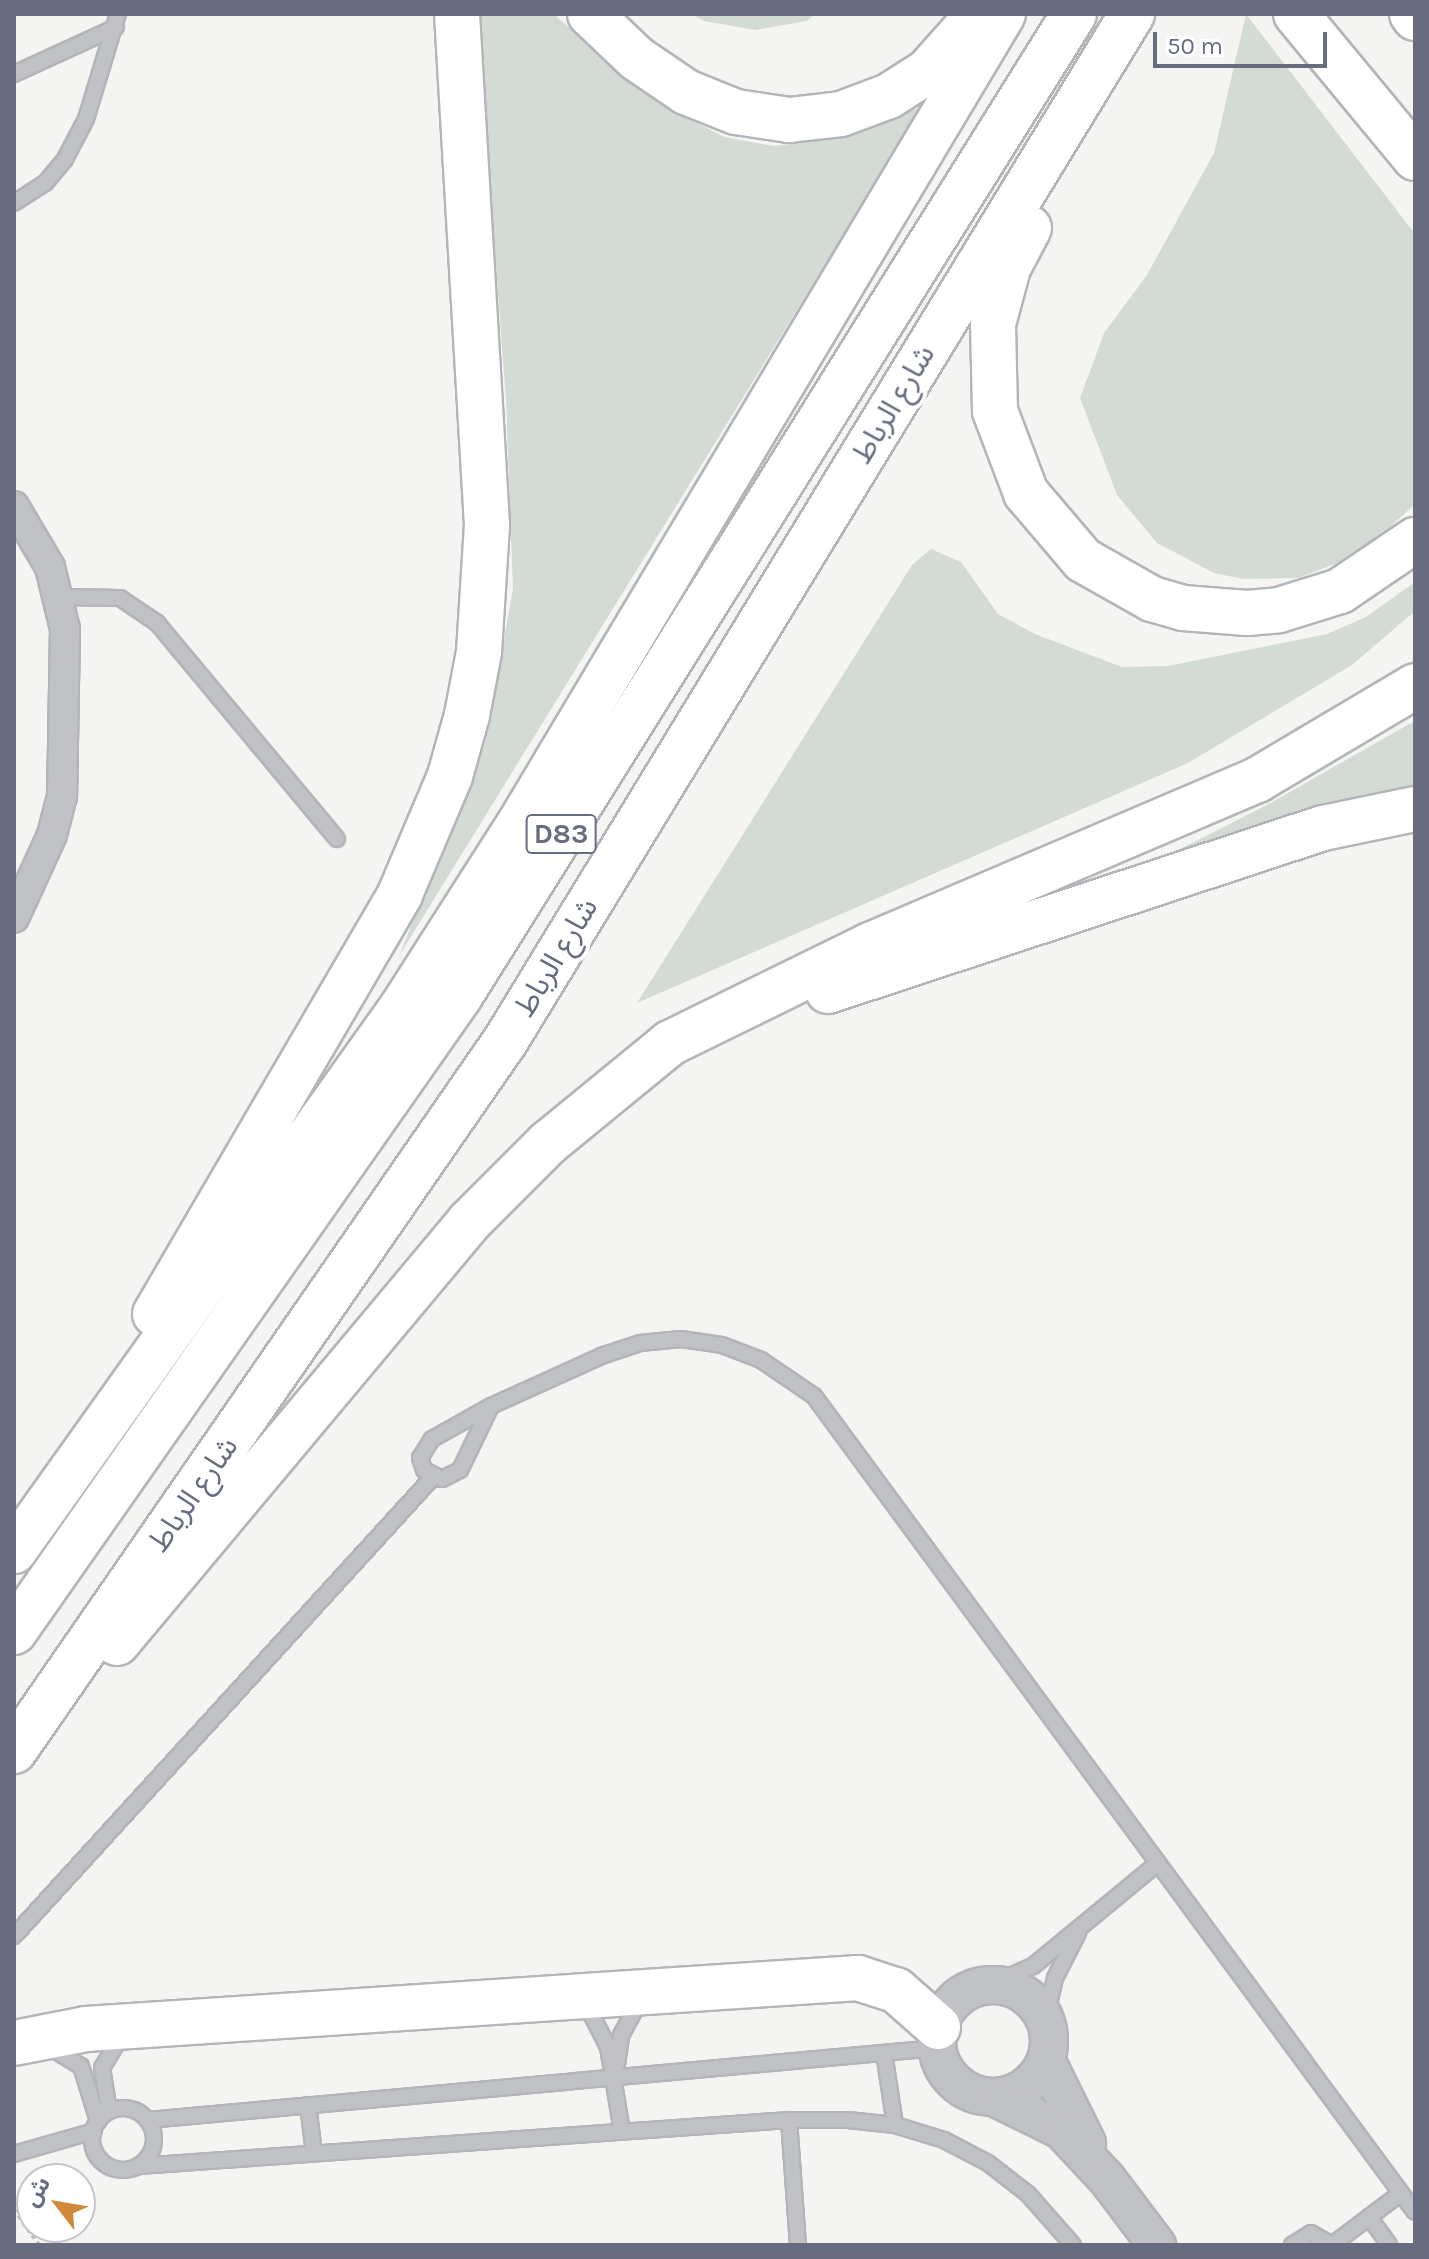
<!DOCTYPE html>
<html>
<head>
<meta charset="utf-8">
<style>
  body { margin:0 }
  #map { position:relative; width:1429px; height:2259px; overflow:hidden; background:#f4f5f2; font-family:Karla,"Noto Sans Arabic",sans-serif }
  div>[style] { position:absolute }
  .green>* { inset:0; background:#d4dbd4 }
  .path>* { height:4px; margin-top:-2px; transform-origin:0; background:repeating-linear-gradient(90deg,#babbbe 0 4px,transparent 0 8px) }
  .roads { filter:drop-shadow(2px 0 #b3b5b9) drop-shadow(-2px 0 #b3b5b9) drop-shadow(0 2px #b3b5b9) drop-shadow(0 -2px #b3b5b9) }
  .service>* { height:14px; margin:-7px; padding:0 7px; transform-origin:7px; border-radius:7px; background:#c1c2c6 }
  .service>.ring { margin:-7px; padding:0; box-sizing:content-box; background:none; border:14px solid #c1c2c6; border-radius:50% }
  .minor>* { height:28px; margin:-14px; padding:0 14px; transform-origin:14px; border-radius:14px; background:#c1c2c6 }
  .tertiary>* { height:36px; margin:-18px; padding:0 18px; transform-origin:18px; border-radius:18px; background:#c1c2c6 }
  .tertiary>.ring { margin:-18px; padding:0; box-sizing:content-box; background:none; border:36px solid #c1c2c6; border-radius:50% }
  .motorway>* { height:44px; margin:-22px; padding:0 22px; transform-origin:22px; border-radius:22px; background:#fff }
  span { translate:-50% -50%; white-space:nowrap; text-align:center; line-height:1.15; -webkit-text-stroke:8px #fff; paint-order:stroke }
  .shield-label span { padding:2px 6px; background:#fff; border:2px solid; border-radius:6px; -webkit-text-stroke-width:0 }
  .shield-label { font-size:28px; color:#676d7f; font-weight:700 }
  .street-label { font-size:30px; color:#676d7f }
  .frame { position:absolute; inset:0; border:16px solid #676d7f; pointer-events:none }
  .north { position:absolute; left:16px; top:2163px; width:80px; height:80px; box-sizing:border-box; background:#fff; border:2px solid #c2c5cc; border-radius:50%; rotate:301deg; font-size:22px; font-weight:700; line-height:32px; text-align:center; color:#676d7f }
  .north::after { content:''; display:block; margin:auto; width:28px; height:36px; background:#ce8939; clip-path:polygon(50% 0,100% 100%,50% 72%,0 100%) }
  .scale { position:absolute; left:1153px; top:32px; width:174px; height:36px; box-sizing:border-box; border:4px solid #676d7f; border-top:0; padding-left:10px; font-size:24px; line-height:28px; white-space:nowrap; color:#676d7f; -webkit-text-stroke:6px #fff; paint-order:stroke }
</style>
</head>
<body>
<div id="map">
  <div class="green">
    <i style="clip-path:polygon(477px 14px,554px 14px,615px 69px,672px 110px,724px 137px,773px 146px,832px 139px,922px 107px,399px 956px,485px 744px,513px 589px,506px 400px)"></i>
    <i style="clip-path:polygon(691px 14px,815px 14px,807px 21px,755px 30px,704px 21px)"></i>
    <i style="clip-path:polygon(1246px 14px,1415px 234px,1415px 504px,1361px 554px,1298px 578px,1243px 579px,1214px 573px,1157px 543px,1117px 495px,1080px 398px,1104px 333px,1147px 275px,1214px 153px)"></i>
    <i style="clip-path:polygon(931px 549px,961px 562px,998px 614px,1035px 634px,1122px 667px,1168px 666px,1327px 634px,1366px 617px,1415px 582px,1415px 611px,1352px 665px,1188px 763px,637px 1003px,912px 565px)"></i>
    <i style="clip-path:polygon(1411px 723px,1415px 724px,1415px 790px,1115px 882px,1265px 806px)"></i>
  </div>
  <div class="path">
    <i style="left:14px;top:2209px;width:44px;rotate:55.2deg"></i>
  </div>
  <div class="roads">
    <div class="service">
      <i style="left:14px;top:74px;width:112px;rotate:-24.7deg"></i>
      <i style="left:14px;top:203px;width:38px;rotate:-33deg"></i>
      <i style="left:46px;top:182px;width:30px;rotate:-50deg"></i>
      <i style="left:65px;top:159px;width:45px;rotate:-62.3deg"></i>
      <i style="left:86px;top:119px;width:110px;rotate:-73.1deg"></i>
      <i style="left:60px;top:597px;width:60px;rotate:1deg"></i>
      <i style="left:120px;top:598px;width:45px;rotate:34deg"></i>
      <i style="left:157px;top:623px;width:281px;rotate:50.2deg"></i>
      <i style="left:491px;top:1406px;width:121px;rotate:-24.4deg"></i>
      <i style="left:601px;top:1356px;width:41px;rotate:-18.4deg"></i>
      <i style="left:640px;top:1343px;width:41px;rotate:-5.6deg"></i>
      <i style="left:681px;top:1339px;width:41px;rotate:8.3deg"></i>
      <i style="left:722px;top:1345px;width:42px;rotate:21deg"></i>
      <i style="left:761px;top:1360px;width:64px;rotate:34.2deg"></i>
      <i style="left:814px;top:1396px;width:1013px;rotate:53.63deg"></i>
      <i style="left:491px;top:1406px;width:71px;rotate:115.8deg"></i>
      <i style="left:460px;top:1470px;width:20px;rotate:153deg"></i>
      <i style="left:442px;top:1479px;width:20px;rotate:-153deg"></i>
      <i style="left:424px;top:1470px;width:13px;rotate:-108deg"></i>
      <i style="left:420px;top:1458px;width:22px;rotate:-58deg"></i>
      <i style="left:432px;top:1439px;width:68px;rotate:-29.2deg"></i>
      <i style="left:14px;top:1936px;width:620px;rotate:-47.61deg"></i>
      <i style="left:989px;top:1985px;width:48px;rotate:-23.4deg"></i>
      <i style="left:1033px;top:1966px;width:162px;rotate:-39.5deg"></i>
      <i style="left:585px;top:2002px;width:51px;rotate:62.9deg"></i>
      <i style="left:608px;top:2047px;width:86px;rotate:80.6deg"></i>
      <i style="left:1045px;top:2022px;width:45px;rotate:-77.2deg"></i>
      <i style="left:1055px;top:1978px;width:51px;rotate:-62.9deg"></i>
      <i style="left:54px;top:2050px;width:31px;rotate:31deg"></i>
      <i style="left:81px;top:2066px;width:58px;rotate:72.8deg"></i>
      <i style="left:884px;top:2053px;width:73px;rotate:81.3deg"></i>
      <i style="left:617px;top:2065px;width:30px;rotate:-82deg"></i>
      <i style="left:621px;top:2035px;width:41px;rotate:-60.9deg"></i>
      <i style="left:308px;top:2105px;width:48px;rotate:82.9deg"></i>
      <i class="ring" style="left:92px;top:2108px;width:48px;height:48px"></i>
      <i style="left:109px;top:2111px;width:44px;rotate:-99.2deg"></i>
      <i style="left:102px;top:2068px;width:39px;rotate:-59deg"></i>
      <i style="left:148px;top:2120px;width:792px;rotate:-5.21deg"></i>
      <i style="left:789px;top:2120px;width:125px;rotate:85.9deg"></i>
      <i style="left:14px;top:2154px;width:83px;rotate:-16deg"></i>
      <i style="left:139px;top:2166px;width:652px;rotate:-4.05deg"></i>
      <i style="left:789px;top:2120px;width:59px"></i>
      <i style="left:848px;top:2120px;width:47px;rotate:6.1deg"></i>
      <i style="left:895px;top:2125px;width:51px;rotate:17deg"></i>
      <i style="left:944px;top:2140px;width:50px;rotate:27.6deg"></i>
      <i style="left:988px;top:2163px;width:51px;rotate:37.8deg"></i>
      <i style="left:1028px;top:2194px;width:68px;rotate:48.6deg"></i>
      <i style="left:1369px;top:2217px;width:34px;rotate:54deg"></i>
      <i style="left:1292px;top:2245px;width:22px;rotate:-32deg"></i>
      <i style="left:1311px;top:2233px;width:24px;rotate:30deg"></i>
      <i style="left:1332px;top:2245px;width:86px;rotate:-37deg"></i>
    </div>
    <div class="minor">
      <i style="left:14px;top:506px;width:71px;rotate:59.5deg"></i>
      <i style="left:50px;top:567px;width:64px;rotate:76.4deg"></i>
      <i style="left:65px;top:629px;width:167px;rotate:91deg"></i>
      <i style="left:62px;top:796px;width:40px;rotate:104.4deg"></i>
      <i style="left:52px;top:835px;width:91px;rotate:114.6deg"></i>
    </div>
    <div class="tertiary">
      <i class="ring" style="left:937px;top:1985px;width:76px;height:76px"></i>
      <i style="left:1046px;top:2060px;width:93px;rotate:63.7deg"></i>
      <i style="left:996px;top:2098px;width:72px;rotate:26.2deg"></i>
      <i style="left:1061px;top:2130px;width:67px;rotate:46.8deg"></i>
      <i style="left:1107px;top:2179px;width:83px;rotate:52.9deg"></i>
    </div>
    <div class="motorway">
      <i style="left:590px;top:14px;width:64px;rotate:43.7deg"></i>
      <i style="left:636px;top:58px;width:60px;rotate:34.2deg"></i>
      <i style="left:686px;top:92px;width:54px;rotate:21.8deg"></i>
      <i style="left:736px;top:112px;width:54px;rotate:8.6deg"></i>
      <i style="left:789px;top:120px;width:52px;rotate:-6.6deg"></i>
      <i style="left:841px;top:114px;width:51px;rotate:-20.6deg"></i>
      <i style="left:889px;top:96px;width:46px;rotate:-32.7deg"></i>
      <i style="left:928px;top:71px;width:74px;rotate:-48.3deg"></i>
      <i style="left:1296px;top:14px;width:187px;rotate:50.4deg"></i>
      <i style="left:1412px;top:14px;width:5px;rotate:53deg"></i>
      <i style="left:1029px;top:228px;width:45px;rotate:117.7deg"></i>
      <i style="left:1008px;top:268px;width:58px;rotate:105deg"></i>
      <i style="left:993px;top:324px;width:87px;rotate:88.7deg"></i>
      <i style="left:995px;top:411px;width:88px;rotate:69.3deg"></i>
      <i style="left:1026px;top:493px;width:88px;rotate:49.6deg"></i>
      <i style="left:1083px;top:560px;width:79px;rotate:29.5deg"></i>
      <i style="left:1152px;top:599px;width:32px;rotate:16deg"></i>
      <i style="left:1183px;top:608px;width:64px;rotate:4.5deg"></i>
      <i style="left:1247px;top:613px;width:32px;rotate:-5deg"></i>
      <i style="left:1279px;top:610px;width:64px;rotate:-17.3deg"></i>
      <i style="left:1340px;top:591px;width:91px;rotate:-34.2deg"></i>
      <i style="left:828px;top:991px;width:521px;rotate:-18.23deg"></i>
      <i style="left:1323px;top:828px;width:94px;rotate:-11.7deg"></i>
      <i style="left:155px;top:1314px;width:486px;rotate:-59.7deg"></i>
      <i style="left:400px;top:894px;width:128px;rotate:-67deg"></i>
      <i style="left:450px;top:776px;width:63px;rotate:-74.4deg"></i>
      <i style="left:467px;top:715px;width:64px;rotate:-79.2deg"></i>
      <i style="left:479px;top:652px;width:127px;rotate:-86.4deg"></i>
      <i style="left:487px;top:525px;width:512px;rotate:-93.36deg"></i>
      <i style="left:14px;top:1551px;width:668px;rotate:-54.5deg"></i>
      <i style="left:402px;top:1007px;width:227px;rotate:-57.4deg"></i>
      <i style="left:524px;top:816px;width:934px;rotate:-59.15deg"></i>
      <i style="left:14px;top:1632px;width:777px;rotate:-54.96deg"></i>
      <i style="left:460px;top:996px;width:1158px;rotate:-57.98deg"></i>
      <i style="left:117px;top:1643px;width:550px;rotate:-50.09deg"></i>
      <i style="left:470px;top:1221px;width:110px;rotate:-45deg"></i>
      <i style="left:548px;top:1143px;width:158px;rotate:-39.3deg"></i>
      <i style="left:670px;top:1043px;width:223px;rotate:-26.1deg"></i>
      <i style="left:870px;top:945px;width:421px;rotate:-23.1deg"></i>
      <i style="left:1257px;top:780px;width:184px;rotate:-30.7deg"></i>
      <i style="left:14px;top:1751px;width:865px;rotate:-55.32deg"></i>
      <i style="left:506px;top:1040px;width:1202px;rotate:-58.61deg"></i>
      <i style="left:14px;top:2043px;width:73px;rotate:-11deg"></i>
      <i style="left:86px;top:2029px;width:774px;rotate:-3.78deg"></i>
      <i style="left:858px;top:1978px;width:40px;rotate:18deg"></i>
      <i style="left:896px;top:1990px;width:56px;rotate:41.4deg"></i>
    </div>
  </div>
  <div class="shield-label">
    <span style="left:561px;top:834px">D83</span>
  </div>
  <div class="street-label">
    <span style="left:893px;top:404px;rotate:-59deg">شارع الرباط</span>
    <span style="left:556px;top:957px;rotate:-59deg">شارع الرباط</span>
    <span style="left:193px;top:1494px;rotate:-55deg">شارع الرباط</span>
  </div>
  <div class="frame"></div>
  <div class="north">ش</div>
  <div class="scale">50 m</div>
</div>
</body>
</html>
